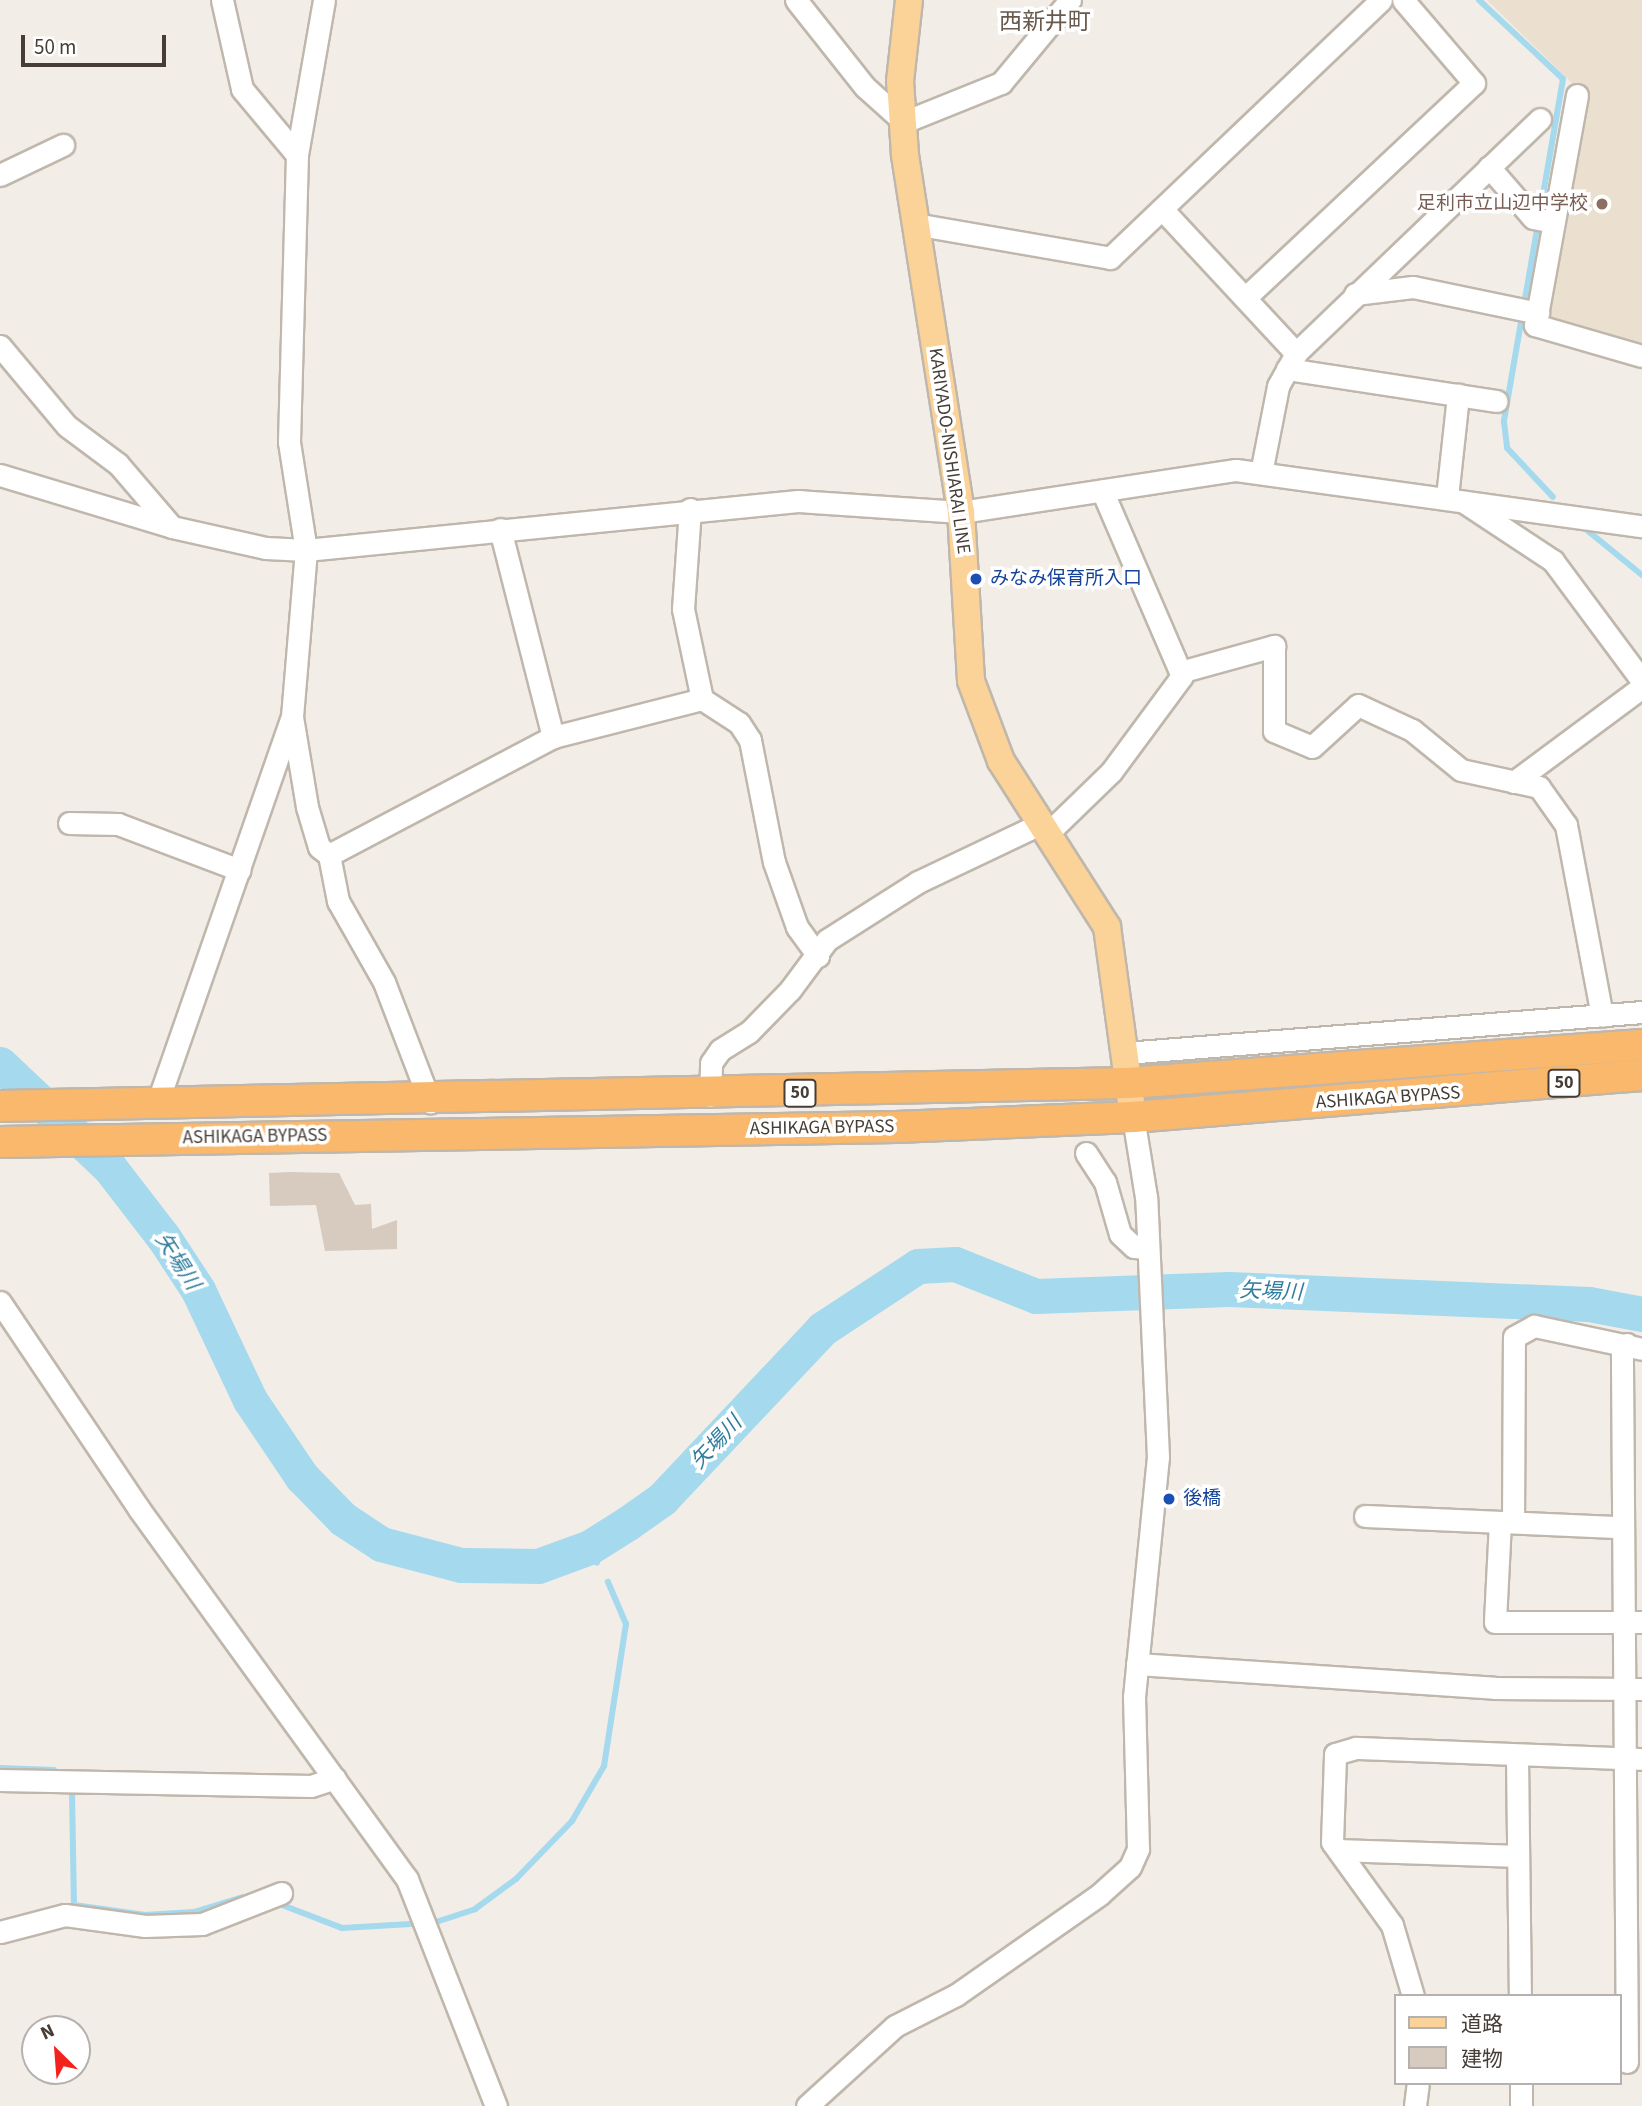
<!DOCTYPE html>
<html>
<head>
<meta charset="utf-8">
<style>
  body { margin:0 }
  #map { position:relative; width:1642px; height:2106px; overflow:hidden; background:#f2ede6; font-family:"Source Sans 3","Noto Sans JP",sans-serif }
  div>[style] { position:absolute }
  .education>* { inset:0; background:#ebe0d0 }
  .stream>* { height:6px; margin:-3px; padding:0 3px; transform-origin:3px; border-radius:3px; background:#a4d9ee }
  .river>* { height:35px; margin:-17.5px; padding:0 17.5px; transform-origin:17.5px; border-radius:17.5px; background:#a4d9ee }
  .building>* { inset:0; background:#d7cabf }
  .roads { filter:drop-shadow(2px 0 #c0b7ac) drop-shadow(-2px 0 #c0b7ac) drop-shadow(0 2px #c0b7ac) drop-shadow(0 -2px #c0b7ac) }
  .minor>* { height:21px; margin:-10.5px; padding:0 10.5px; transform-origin:10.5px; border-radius:10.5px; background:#fff }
  .major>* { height:26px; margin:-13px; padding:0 13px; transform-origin:13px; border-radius:13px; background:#fbd297 }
  .highway>* { height:30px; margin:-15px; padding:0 15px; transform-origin:15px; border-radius:15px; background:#f9b86b }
  .dots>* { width:19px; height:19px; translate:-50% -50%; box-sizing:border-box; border:4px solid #fff; border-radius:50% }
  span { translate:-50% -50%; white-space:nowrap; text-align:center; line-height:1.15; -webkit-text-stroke:7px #fff; paint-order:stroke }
  .shield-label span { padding:2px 5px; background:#fff; border:2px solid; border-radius:5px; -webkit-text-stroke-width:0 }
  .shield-label { font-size:18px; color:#453d36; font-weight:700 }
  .education-label { font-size:19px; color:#785e54 }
  .right { translate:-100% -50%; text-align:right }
  .street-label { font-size:19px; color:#453d36 }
  .transit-label { font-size:19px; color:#164399 }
  .left { translate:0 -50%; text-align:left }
  .water-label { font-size:21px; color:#2f7d9d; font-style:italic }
  .quarter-label { font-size:23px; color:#67594d }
  .legend { position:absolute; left:1394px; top:1994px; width:228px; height:91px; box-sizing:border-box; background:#fff; border:2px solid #b5b1af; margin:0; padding:9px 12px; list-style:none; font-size:21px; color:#453d36 }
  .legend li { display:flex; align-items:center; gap:14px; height:35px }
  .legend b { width:35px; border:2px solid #b5b1af }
  .north { position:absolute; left:21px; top:2015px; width:70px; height:70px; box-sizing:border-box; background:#fff; border:2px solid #b5b1af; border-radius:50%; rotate:335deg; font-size:19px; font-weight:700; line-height:28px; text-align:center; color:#453d36 }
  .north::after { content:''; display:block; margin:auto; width:24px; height:32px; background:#f3221d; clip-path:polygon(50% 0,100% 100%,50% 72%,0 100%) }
  .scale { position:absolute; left:21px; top:35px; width:145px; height:32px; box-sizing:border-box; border:4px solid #453d36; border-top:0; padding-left:9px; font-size:21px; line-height:24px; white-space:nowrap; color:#453d36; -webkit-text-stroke:5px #fff; paint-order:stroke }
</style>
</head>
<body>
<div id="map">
  <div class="education">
    <i style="clip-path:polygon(1487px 0,1642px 0,1642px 346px,1542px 314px,1583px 94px)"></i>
  </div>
  <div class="stream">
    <i style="left:1479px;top:0;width:115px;rotate:43.2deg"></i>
    <i style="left:1563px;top:79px;width:348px;rotate:99.8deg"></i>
    <i style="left:1504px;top:422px;width:26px;rotate:83deg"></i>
    <i style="left:1507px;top:448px;width:67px;rotate:46.8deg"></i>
    <i style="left:1588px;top:531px;width:70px;rotate:39.2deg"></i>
    <i style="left:590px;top:1547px;width:17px;rotate:66deg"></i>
    <i style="left:0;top:1768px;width:54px;rotate:2.1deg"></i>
    <i style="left:72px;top:1793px;width:112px;rotate:89deg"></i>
    <i style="left:74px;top:1905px;width:72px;rotate:8deg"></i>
    <i style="left:145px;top:1915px;width:49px;rotate:-3.5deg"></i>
    <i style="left:194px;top:1912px;width:51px;rotate:-17deg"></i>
    <i style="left:277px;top:1903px;width:70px;rotate:21deg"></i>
    <i style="left:342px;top:1928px;width:69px;rotate:-3.3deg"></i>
    <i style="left:439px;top:1921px;width:38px;rotate:-18deg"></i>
    <i style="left:475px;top:1909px;width:51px;rotate:-36.2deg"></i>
    <i style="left:516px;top:1879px;width:81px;rotate:-46deg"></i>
    <i style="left:572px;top:1821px;width:64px;rotate:-59.8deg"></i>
    <i style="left:604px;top:1766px;width:144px;rotate:-81.2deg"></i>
    <i style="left:626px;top:1624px;width:46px;rotate:-113.2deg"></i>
  </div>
  <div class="river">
    <i style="left:0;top:1064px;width:151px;rotate:43.4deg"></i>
    <i style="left:110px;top:1168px;width:88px;rotate:52.4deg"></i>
    <i style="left:164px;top:1238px;width:62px;rotate:56.8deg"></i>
    <i style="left:198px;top:1290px;width:122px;rotate:64.7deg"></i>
    <i style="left:250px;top:1400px;width:93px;rotate:56deg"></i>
    <i style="left:302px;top:1477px;width:59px;rotate:45.7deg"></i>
    <i style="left:343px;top:1519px;width:45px;rotate:33.3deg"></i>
    <i style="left:381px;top:1544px;width:83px;rotate:14.7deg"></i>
    <i style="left:461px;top:1565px;width:77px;rotate:0.7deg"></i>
    <i style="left:538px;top:1566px;width:55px;rotate:-20.1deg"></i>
    <i style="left:590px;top:1547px;width:45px;rotate:-32.3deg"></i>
    <i style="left:628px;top:1523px;width:42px;rotate:-35.2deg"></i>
    <i style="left:662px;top:1499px;width:233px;rotate:-46.7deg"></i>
    <i style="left:822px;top:1329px;width:115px;rotate:-33.3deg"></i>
    <i style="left:918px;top:1266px;width:37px;rotate:-3deg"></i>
    <i style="left:955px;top:1264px;width:87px;rotate:21.6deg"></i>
    <i style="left:1036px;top:1296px;width:193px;rotate:-2.1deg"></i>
    <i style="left:1229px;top:1289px;width:360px;rotate:2.4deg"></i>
    <i style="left:1589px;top:1304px;width:54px;rotate:10.7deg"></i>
  </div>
  <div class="building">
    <i style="clip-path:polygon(289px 1172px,339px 1173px,355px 1205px,371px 1204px,372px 1229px,397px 1220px,397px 1249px,325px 1251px,316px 1205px,270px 1206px,269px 1173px)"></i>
  </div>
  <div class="roads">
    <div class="minor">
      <i style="left:222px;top:0;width:91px;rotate:77.3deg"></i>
      <i style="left:242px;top:89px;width:86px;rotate:50.2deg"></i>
      <i style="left:324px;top:0;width:157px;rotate:99.9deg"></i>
      <i style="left:297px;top:155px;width:287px;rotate:91.6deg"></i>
      <i style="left:289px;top:442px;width:109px;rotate:81.1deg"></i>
      <i style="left:306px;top:550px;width:168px;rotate:94.8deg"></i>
      <i style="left:292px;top:717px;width:91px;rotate:80.5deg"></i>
      <i style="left:307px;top:807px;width:42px;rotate:73.3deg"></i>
      <i style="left:319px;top:847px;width:13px;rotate:39deg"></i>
      <i style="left:329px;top:855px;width:47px;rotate:78.9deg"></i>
      <i style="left:338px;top:901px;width:93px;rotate:60.4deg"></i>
      <i style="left:384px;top:982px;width:129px;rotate:69deg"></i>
      <i style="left:796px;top:0;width:111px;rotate:51.6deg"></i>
      <i style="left:865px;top:87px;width:52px;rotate:41.9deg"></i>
      <i style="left:904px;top:122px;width:105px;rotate:-21.9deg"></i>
      <i style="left:1001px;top:83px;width:108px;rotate:-50.3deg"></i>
      <i style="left:1577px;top:95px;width:234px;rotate:100.3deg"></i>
      <i style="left:1535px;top:325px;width:111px;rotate:16.2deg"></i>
      <i style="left:1489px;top:167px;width:67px;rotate:49.2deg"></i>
      <i style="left:1533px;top:218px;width:21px;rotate:11deg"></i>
      <i style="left:0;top:175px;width:70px;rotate:-25.5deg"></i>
      <i style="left:1162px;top:209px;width:197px;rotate:47.1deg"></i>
      <i style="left:914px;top:224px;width:199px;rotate:9.8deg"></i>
      <i style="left:1110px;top:258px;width:374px;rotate:-43.6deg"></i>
      <i style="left:1355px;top:294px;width:58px;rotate:-6.9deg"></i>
      <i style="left:1413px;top:287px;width:128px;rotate:11.7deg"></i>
      <i style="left:1245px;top:298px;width:314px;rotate:-43.2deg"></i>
      <i style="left:1474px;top:83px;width:109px;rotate:-130.5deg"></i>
      <i style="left:0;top:346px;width:104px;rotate:50.1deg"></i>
      <i style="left:67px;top:426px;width:64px;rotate:36.7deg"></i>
      <i style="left:118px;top:464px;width:83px;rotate:49.4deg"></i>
      <i style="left:1287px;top:369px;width:212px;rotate:8.7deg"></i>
      <i style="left:1261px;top:473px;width:89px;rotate:-78.9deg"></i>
      <i style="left:1278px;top:386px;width:38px;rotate:-61deg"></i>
      <i style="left:1296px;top:353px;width:338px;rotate:-43.8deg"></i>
      <i style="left:0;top:475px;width:180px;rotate:16.8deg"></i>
      <i style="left:172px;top:527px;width:96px;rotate:12.6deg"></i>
      <i style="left:266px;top:548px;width:40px;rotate:2.9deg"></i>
      <i style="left:306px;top:550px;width:494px;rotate:-5.7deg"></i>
      <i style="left:798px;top:501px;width:163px;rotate:3.9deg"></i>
      <i style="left:961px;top:512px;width:278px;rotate:-8.7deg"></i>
      <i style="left:1236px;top:470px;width:410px;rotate:7.9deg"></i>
      <i style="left:1447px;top:497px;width:103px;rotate:-83.8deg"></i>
      <i style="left:1464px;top:502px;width:107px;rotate:33.5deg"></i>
      <i style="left:1553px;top:561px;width:149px;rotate:53.4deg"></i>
      <i style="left:690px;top:509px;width:100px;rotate:94deg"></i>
      <i style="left:683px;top:609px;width:92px;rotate:78.1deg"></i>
      <i style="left:702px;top:699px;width:44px;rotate:33deg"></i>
      <i style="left:739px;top:723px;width:20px;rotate:57deg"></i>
      <i style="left:750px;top:740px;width:124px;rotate:78.9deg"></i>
      <i style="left:774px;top:862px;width:69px;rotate:70.5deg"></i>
      <i style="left:797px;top:927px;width:36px;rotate:54deg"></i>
      <i style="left:500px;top:529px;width:215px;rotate:75.7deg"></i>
      <i style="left:1180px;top:672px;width:98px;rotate:-15.5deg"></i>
      <i style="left:1274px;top:646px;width:85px;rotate:90deg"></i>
      <i style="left:1274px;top:731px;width:41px;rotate:22.8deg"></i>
      <i style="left:1312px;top:747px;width:62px;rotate:-42.4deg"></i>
      <i style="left:1358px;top:705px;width:60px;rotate:24.8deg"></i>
      <i style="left:1412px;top:730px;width:63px;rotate:39.2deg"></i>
      <i style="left:1461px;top:770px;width:80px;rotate:12.3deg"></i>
      <i style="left:1539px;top:787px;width:47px;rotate:54.6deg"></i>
      <i style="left:1566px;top:825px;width:194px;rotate:79.3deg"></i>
      <i style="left:1514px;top:782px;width:159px;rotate:-36.6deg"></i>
      <i style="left:69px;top:823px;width:49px;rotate:1.2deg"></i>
      <i style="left:118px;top:824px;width:130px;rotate:20.7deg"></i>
      <i style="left:1047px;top:834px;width:89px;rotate:-44.1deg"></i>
      <i style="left:1111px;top:772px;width:119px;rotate:-53.5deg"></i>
      <i style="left:1182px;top:676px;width:202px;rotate:-113.3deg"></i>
      <i style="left:329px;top:855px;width:253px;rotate:-27.8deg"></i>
      <i style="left:553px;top:737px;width:154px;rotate:-14.3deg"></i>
      <i style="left:1125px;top:1053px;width:519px;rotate:-4.53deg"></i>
      <i style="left:710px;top:1096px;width:33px;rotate:-88deg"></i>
      <i style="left:711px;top:1063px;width:16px;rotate:-55deg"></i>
      <i style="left:720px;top:1050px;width:34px;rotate:-32deg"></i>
      <i style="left:749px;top:1032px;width:59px;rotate:-45.7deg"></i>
      <i style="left:790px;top:990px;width:62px;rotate:-53.5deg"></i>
      <i style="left:827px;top:940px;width:108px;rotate:-32.5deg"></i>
      <i style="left:918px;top:882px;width:135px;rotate:-25.4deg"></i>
      <i style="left:157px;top:1104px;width:407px;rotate:-70.8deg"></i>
      <i style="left:1086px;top:1153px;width:35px;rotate:57deg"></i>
      <i style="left:1105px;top:1182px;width:54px;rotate:73.9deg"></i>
      <i style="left:1120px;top:1234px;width:19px;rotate:43deg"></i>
      <i style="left:1134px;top:1247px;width:14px;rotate:4deg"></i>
      <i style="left:0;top:1302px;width:249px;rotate:56.1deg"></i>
      <i style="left:139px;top:1509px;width:457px;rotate:54.1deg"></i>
      <i style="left:407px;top:1879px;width:244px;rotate:68.6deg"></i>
      <i style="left:1365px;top:1516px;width:257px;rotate:2.5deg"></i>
      <i style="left:1500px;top:1522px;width:100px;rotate:92.9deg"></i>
      <i style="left:1495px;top:1622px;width:147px"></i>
      <i style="left:1513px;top:1522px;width:185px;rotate:-89.7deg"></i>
      <i style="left:1514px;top:1337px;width:23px;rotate:-29deg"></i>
      <i style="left:1534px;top:1326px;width:110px;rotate:12deg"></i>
      <i style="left:1137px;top:1664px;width:358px;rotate:3.8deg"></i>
      <i style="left:1494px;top:1688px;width:148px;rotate:0.4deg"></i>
      <i style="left:1517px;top:1757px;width:239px;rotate:89.3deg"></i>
      <i style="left:0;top:1780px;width:311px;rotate:1.1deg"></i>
      <i style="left:311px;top:1786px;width:25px;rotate:-18deg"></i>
      <i style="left:1339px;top:1850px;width:178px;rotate:1.9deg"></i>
      <i style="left:0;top:1932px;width:67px;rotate:-14.7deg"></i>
      <i style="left:65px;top:1915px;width:81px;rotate:7.8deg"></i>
      <i style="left:145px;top:1926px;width:57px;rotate:-2deg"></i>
      <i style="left:202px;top:1924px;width:85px;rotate:-21.4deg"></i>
      <i style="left:1413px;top:1996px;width:74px;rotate:-106.5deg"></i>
      <i style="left:1392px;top:1925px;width:102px;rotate:-125.9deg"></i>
      <i style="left:1332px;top:1842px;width:88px;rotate:-88deg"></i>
      <i style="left:1335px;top:1754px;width:22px;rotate:-16deg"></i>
      <i style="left:1356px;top:1748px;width:286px;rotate:2.2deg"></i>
      <i style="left:1627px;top:2062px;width:707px;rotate:-90.41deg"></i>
      <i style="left:1622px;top:1355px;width:12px;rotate:-66deg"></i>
      <i style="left:1521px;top:2083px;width:23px;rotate:90deg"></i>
      <i style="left:807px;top:2106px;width:119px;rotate:-42.3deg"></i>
      <i style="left:895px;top:2026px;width:68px;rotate:-26.9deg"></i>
      <i style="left:956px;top:1995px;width:176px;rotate:-35deg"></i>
      <i style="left:1100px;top:1894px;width:40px;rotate:-42deg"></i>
      <i style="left:1130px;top:1867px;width:20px;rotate:-66deg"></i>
      <i style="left:1138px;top:1849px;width:152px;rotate:-91.5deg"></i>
      <i style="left:1134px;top:1697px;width:241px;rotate:-84.3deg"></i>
      <i style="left:1158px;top:1457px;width:260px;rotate:-92.6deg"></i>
      <i style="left:1146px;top:1197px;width:81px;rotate:-99.2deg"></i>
      <i style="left:1415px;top:2106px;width:23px;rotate:-83deg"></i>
    </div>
    <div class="major">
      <i style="left:909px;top:0;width:81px;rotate:96.3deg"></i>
      <i style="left:900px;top:81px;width:74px;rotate:86.1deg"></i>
      <i style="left:905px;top:155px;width:361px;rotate:81.1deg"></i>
      <i style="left:961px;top:512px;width:169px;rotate:86.6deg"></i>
      <i style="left:971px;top:681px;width:85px;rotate:69.4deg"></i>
      <i style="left:1001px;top:761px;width:197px;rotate:57.4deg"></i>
      <i style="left:1107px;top:927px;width:192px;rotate:82.2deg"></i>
    </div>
    <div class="highway">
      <i style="left:0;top:1106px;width:1128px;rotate:-1.17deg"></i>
      <i style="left:1128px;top:1083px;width:515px;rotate:-4.23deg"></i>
      <i style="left:0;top:1142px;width:896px;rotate:-0.96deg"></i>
      <i style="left:896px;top:1127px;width:237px;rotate:-2.4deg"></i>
      <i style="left:1133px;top:1117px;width:511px;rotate:-4.72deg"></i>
    </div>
  </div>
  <div class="dots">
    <i style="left:1602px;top:204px;background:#8d6e63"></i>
    <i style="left:976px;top:579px;background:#1a4fb4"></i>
    <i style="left:1169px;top:1499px;background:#1a4fb4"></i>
  </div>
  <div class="shield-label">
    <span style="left:1564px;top:1083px">50</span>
    <span style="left:800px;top:1093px">50</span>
  </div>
  <div class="education-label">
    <span class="right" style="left:1588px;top:204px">足利市立山辺中学校</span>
  </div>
  <div class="street-label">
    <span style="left:949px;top:451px;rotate:82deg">KARIYADO-NISHIARAI LINE</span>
    <span style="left:1388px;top:1098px;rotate:-4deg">ASHIKAGA BYPASS</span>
    <span style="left:822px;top:1128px;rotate:-1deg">ASHIKAGA BYPASS</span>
    <span style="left:255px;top:1137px;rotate:-1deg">ASHIKAGA BYPASS</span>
  </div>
  <div class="transit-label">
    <span class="left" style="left:990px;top:579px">みなみ保育所入口</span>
    <span class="left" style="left:1183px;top:1499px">後橋</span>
  </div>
  <div class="water-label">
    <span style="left:178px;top:1261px;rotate:57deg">矢場川</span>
    <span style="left:1271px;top:1291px;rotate:2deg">矢場川</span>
    <span style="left:716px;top:1442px;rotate:-47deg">矢場川</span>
  </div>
  <div class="quarter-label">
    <span style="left:1045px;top:22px">西新井町</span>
  </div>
  <ul class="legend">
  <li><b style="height:9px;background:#fbd297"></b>道路</li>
  <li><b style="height:19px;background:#d7cabf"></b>建物</li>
  </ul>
  <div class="north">N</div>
  <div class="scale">50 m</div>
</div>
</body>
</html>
